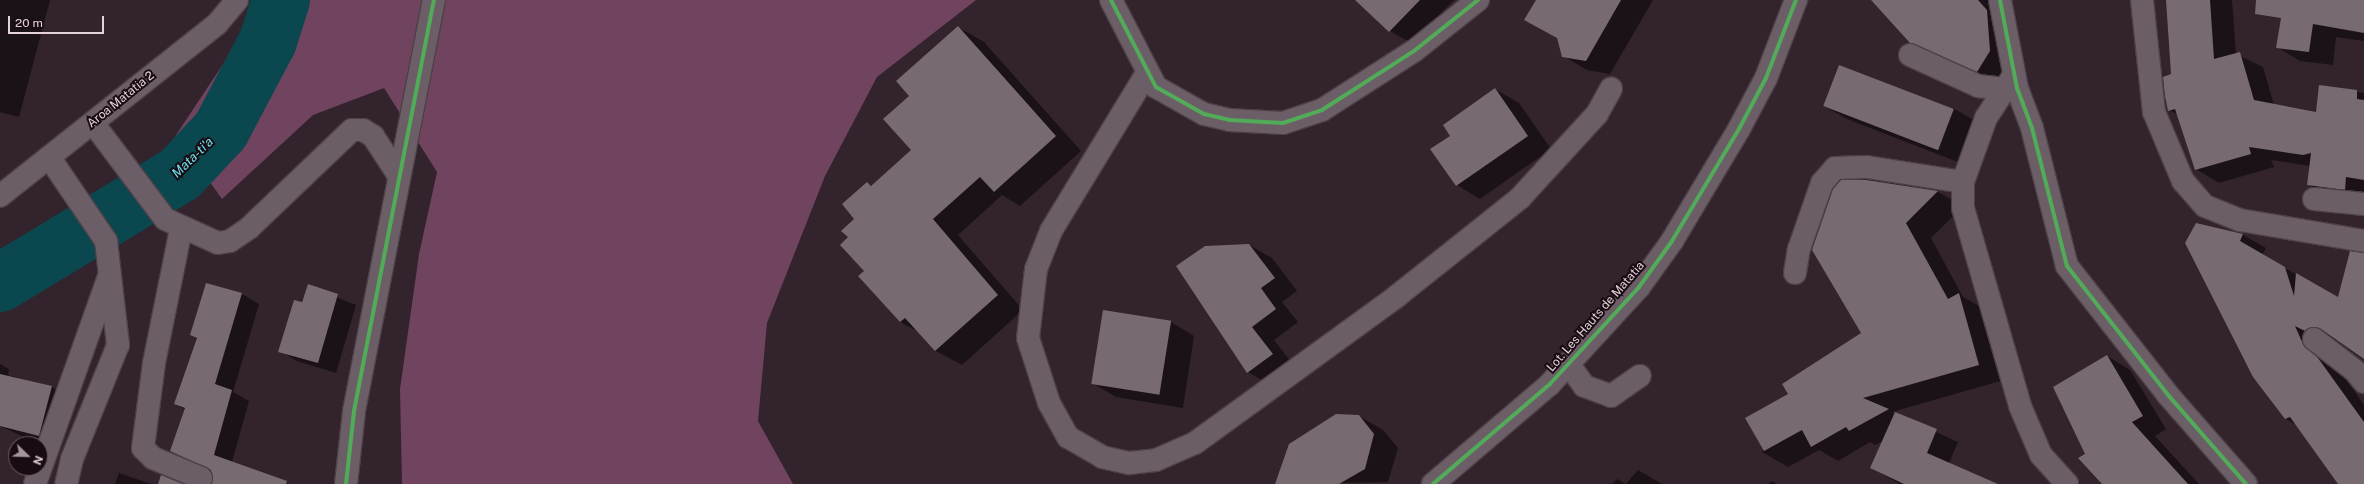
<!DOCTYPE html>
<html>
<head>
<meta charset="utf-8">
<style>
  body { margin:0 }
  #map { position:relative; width:2364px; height:484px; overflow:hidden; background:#32232c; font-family:"Public Sans",sans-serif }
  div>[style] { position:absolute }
  .forest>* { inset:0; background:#70445e }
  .shadow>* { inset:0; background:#0007 }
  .river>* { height:58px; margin:-29px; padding:0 29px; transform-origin:29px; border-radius:29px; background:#0b474f }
  .building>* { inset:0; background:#776a71; transform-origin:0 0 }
  .roads { filter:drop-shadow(1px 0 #4e4048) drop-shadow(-1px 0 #4e4048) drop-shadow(0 1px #4e4048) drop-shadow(0 -1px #4e4048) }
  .minor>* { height:22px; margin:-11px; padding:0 11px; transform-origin:11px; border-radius:11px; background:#6b5e66 }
  .cycleway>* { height:4px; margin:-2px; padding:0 2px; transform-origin:2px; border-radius:2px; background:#51ab58 }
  span { translate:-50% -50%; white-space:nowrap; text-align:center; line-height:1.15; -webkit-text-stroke:4px #180c12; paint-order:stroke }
  .street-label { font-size:12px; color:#e5d2dc }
  .water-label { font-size:13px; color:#6ee4f1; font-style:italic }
  .north { position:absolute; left:8px; top:436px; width:40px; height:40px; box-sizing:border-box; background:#180c12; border:1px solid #6a5b63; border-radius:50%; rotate:113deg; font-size:11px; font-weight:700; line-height:16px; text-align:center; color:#e5d2dc }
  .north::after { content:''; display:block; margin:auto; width:14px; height:18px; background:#a6959e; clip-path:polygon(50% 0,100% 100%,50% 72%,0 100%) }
  .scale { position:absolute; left:8px; top:16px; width:96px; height:18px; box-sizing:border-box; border:2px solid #e5d2dc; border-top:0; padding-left:5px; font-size:12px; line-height:14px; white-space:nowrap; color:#e5d2dc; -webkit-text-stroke:3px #180c12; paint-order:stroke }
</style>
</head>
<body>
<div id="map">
  <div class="forest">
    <i style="clip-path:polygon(262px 0,976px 0,877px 77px,825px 176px,767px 323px,758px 421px,793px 484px,402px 484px,400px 389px,419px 254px,437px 172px,384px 88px,313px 115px,222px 199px,176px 135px,261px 7px)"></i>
  </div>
  <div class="shadow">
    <i style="clip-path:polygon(0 0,50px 0,19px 117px,0 112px)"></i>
    <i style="clip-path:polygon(1358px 0,1454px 0,1411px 43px,1390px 31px)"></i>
    <i style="clip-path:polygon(1537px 0,1653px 0,1610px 74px,1587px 70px,1563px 56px,1558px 38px)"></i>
    <i style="clip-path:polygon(1872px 0,1989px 0,2009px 24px,2012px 64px,2000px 84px,1933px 55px,1910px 42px)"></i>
    <i style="clip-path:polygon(2167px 0,2232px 0,2236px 54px,2263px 67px,2274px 105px,2317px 113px,2320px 87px,2364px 93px,2364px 201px,2331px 198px,2308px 184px,2310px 166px,2271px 160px,2274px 167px,2219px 183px,2196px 169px,2178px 115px,2169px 110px,2172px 75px)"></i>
    <i style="clip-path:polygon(2285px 0,2364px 0,2364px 41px,2336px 37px,2333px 65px,2300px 61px,2277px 47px)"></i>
    <i style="clip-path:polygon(958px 27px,984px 42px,1081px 151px,1020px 206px,1002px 195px,958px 235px,1023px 310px,962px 365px,936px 351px,921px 333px,900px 322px,849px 237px,867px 183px,873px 186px,913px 151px,910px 96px)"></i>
    <i style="clip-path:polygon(1495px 89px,1519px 103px,1551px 149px,1480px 199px,1457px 185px,1452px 136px)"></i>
    <i style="clip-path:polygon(1824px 106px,1953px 108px,1977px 122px,1963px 164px,1847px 119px)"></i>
    <i style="clip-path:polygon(1866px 181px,1938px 192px,1963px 206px,1931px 238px,1963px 297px,1985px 309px,2004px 380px,1892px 412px,1958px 442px,1949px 463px,1993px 484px,1900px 484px,1871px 468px,1883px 441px,1875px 445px,1870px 442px,1838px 461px,1819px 450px,1788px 467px,1762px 452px,1789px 394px,1863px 333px)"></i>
    <i style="clip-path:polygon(2196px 224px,2243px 235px,2266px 248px,2262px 255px,2339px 299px,2364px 280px,2364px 359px,2337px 340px,2329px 343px,2341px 372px,2364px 405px,2364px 484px,2339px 484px,2297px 425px,2286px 419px)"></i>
    <i style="clip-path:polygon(1249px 245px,1272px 258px,1297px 291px,1282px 302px,1298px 322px,1274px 340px,1295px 367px,1270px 385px,1248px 372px)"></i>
    <i style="clip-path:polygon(206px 284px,242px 294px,259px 304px,233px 392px,249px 401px,232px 462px,288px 484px,212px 484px,214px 476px,210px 470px,171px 451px,186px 410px,175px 404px,198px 339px,191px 335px)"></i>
    <i style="clip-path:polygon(308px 286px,356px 305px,336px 373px,297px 361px,280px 351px)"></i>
    <i style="clip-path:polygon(1171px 322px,1194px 336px,1183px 408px,1116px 397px,1092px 383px)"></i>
    <i style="clip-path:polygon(2107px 356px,2130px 370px,2166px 429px,2155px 436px,2199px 484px,2103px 484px,2087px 455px)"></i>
    <i style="clip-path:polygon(0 364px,9px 369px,8px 375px,52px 387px,70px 397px,57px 446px,24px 437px,0 426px)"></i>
    <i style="clip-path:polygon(1359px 416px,1383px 430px,1398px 448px,1388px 482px,1280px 484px)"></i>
    <i style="clip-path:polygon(1638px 470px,1662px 484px,1612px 484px,1617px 479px,1626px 484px)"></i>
    <i style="clip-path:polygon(119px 473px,151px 484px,115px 484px)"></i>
    <i style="clip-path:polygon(1771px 481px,1778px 484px,1769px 484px)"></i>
  </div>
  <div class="river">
    <i style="left:0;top:283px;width:210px;rotate:-31.2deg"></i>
    <i style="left:180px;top:174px;width:60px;rotate:-47deg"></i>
    <i style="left:221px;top:130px;width:101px;rotate:-62.2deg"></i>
    <i style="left:268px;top:41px;width:43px;rotate:-72.4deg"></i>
  </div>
  <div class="building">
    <i style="clip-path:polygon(1355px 0,1420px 0,1389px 32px)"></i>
    <i style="clip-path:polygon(1536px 0,1621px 0,1586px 61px,1562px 57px,1557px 38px,1524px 20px)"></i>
    <i style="clip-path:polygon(1871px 0,1978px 0,1987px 10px,1990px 51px,1977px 72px,1910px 43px)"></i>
    <i style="clip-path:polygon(2166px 0,2210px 0,2214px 59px,2240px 52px,2254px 100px,2316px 112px,2319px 85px,2357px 90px,2357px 99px,2364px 100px,2364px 180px,2346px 177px,2345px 190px,2307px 185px,2311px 153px,2303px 155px,2249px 147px,2251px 154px,2195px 170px,2175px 109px,2168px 111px,2165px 96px,2163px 77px,2171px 74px)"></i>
    <i style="clip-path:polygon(2256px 0,2364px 0,2364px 33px,2313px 24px,2309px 52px,2276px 48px,2281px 18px,2255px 14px)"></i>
    <i style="clip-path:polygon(958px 26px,1056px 136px,994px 192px,980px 177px,933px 219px,998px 295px,935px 351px,905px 318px,900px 322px,858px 276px,864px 271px,840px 245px,848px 237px,841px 231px,854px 219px,842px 204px,867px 182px,871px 186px,911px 150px,883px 119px,909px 96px,896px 81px)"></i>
    <i style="left:1839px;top:65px;width:123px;height:44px;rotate:21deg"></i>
    <i style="clip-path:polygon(1495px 88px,1528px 136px,1456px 186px,1430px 149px,1450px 136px,1443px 125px)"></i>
    <i style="clip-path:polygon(1841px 180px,1866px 180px,1938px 191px,1906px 223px,1948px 299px,1959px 293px,1979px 365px,1863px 398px,1889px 409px,1849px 431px,1846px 427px,1811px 447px,1802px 430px,1764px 451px,1745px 418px,1788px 394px,1782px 384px,1861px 333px,1812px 250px,1833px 189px)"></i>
    <i style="clip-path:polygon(2196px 223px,2243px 234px,2240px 241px,2285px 267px,2294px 296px,2296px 273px,2338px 297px,2350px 251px,2364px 253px,2364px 359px,2321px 329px,2315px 327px,2305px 331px,2295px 326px,2303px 344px,2318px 358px,2364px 422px,2364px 484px,2338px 484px,2290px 417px,2285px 419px,2253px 377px,2185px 243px)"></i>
    <i style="clip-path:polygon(1249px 244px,1275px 278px,1261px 288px,1276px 309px,1252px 327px,1273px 354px,1247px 373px,1176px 266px,1205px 246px)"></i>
    <i style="clip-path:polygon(206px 283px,242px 293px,215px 384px,232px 390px,214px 455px,287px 481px,286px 484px,212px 484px,211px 470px,170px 451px,185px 408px,174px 404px,197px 338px,190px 335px)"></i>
    <i style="clip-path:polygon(308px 284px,338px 294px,318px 363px,278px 352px,294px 300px,302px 302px)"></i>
    <i style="left:1103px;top:310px;width:69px;height:75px;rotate:9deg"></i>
    <i style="clip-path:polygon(2107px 355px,2143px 416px,2132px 422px,2188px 484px,2102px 484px,2078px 458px,2085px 454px,2053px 387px)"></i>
    <i style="clip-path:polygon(0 374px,52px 386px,39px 436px,0 426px)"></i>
    <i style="clip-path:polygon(1895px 412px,1937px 429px,1927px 453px,1998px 484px,1904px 484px,1870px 468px)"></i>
    <i style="clip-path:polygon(1336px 414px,1359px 415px,1374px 434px,1365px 469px,1339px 484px,1275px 484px,1289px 444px)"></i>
    <i style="clip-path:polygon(161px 475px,183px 484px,158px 484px)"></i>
  </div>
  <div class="roads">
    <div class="minor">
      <i style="left:1111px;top:0;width:98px;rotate:62.7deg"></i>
      <i style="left:1156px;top:87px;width:55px;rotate:29.4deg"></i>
      <i style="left:1204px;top:114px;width:26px;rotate:13deg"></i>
      <i style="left:1229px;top:120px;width:54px;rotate:3.2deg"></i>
      <i style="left:1283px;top:123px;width:41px;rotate:-18.4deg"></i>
      <i style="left:1322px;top:110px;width:109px;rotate:-32.7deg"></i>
      <i style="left:1414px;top:51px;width:82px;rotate:-38.6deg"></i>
      <i style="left:2000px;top:0;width:90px;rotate:79.1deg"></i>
      <i style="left:2017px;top:88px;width:43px;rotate:69.4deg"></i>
      <i style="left:2032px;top:128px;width:142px;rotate:75.8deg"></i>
      <i style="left:2067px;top:266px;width:164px;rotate:51.9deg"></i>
      <i style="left:2168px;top:395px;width:118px;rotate:48.8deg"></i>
      <i style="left:2142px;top:0;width:113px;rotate:83.9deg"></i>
      <i style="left:2154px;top:112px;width:75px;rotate:67.2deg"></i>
      <i style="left:2183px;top:181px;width:33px;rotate:49deg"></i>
      <i style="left:2205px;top:206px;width:38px;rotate:22deg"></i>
      <i style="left:2240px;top:220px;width:126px;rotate:9.6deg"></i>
      <i style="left:1910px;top:55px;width:75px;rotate:24.5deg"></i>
      <i style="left:1978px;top:86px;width:27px;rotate:6deg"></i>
      <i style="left:1147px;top:73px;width:185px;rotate:121.3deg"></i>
      <i style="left:1051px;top:231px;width:41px;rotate:111.5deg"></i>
      <i style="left:1036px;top:269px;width:69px;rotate:96.6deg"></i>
      <i style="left:1028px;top:338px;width:68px;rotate:72.1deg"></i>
      <i style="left:1049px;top:403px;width:39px;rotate:61deg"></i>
      <i style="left:1068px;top:437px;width:39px;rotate:30deg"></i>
      <i style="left:1102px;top:457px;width:28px;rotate:13deg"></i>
      <i style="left:1129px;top:463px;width:27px;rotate:-6deg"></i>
      <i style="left:1156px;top:460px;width:43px;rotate:-23.6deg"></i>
      <i style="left:1195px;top:443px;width:250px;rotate:-36deg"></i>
      <i style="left:1397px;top:296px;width:157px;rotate:-38.5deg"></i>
      <i style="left:1520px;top:198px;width:114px;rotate:-47.5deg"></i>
      <i style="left:1597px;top:114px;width:29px;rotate:-61deg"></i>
      <i style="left:2014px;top:75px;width:51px;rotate:123.1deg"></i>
      <i style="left:1986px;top:118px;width:68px;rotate:109.8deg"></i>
      <i style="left:1963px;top:182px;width:26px;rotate:90deg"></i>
      <i style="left:1963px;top:208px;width:206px;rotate:73.9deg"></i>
      <i style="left:2020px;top:406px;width:53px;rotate:66.8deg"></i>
      <i style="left:2041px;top:455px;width:39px;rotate:48deg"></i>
      <i style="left:93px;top:123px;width:120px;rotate:53.1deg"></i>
      <i style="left:165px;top:219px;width:58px;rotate:24.4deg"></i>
      <i style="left:218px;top:243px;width:12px;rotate:-9deg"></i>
      <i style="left:230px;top:241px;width:23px;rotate:-34deg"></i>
      <i style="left:249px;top:228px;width:142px;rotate:-43.6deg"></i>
      <i style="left:352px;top:130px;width:11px"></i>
      <i style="left:363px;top:130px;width:12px;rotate:31deg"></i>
      <i style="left:373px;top:136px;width:48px;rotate:57deg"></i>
      <i style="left:49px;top:157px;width:102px;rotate:55.8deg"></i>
      <i style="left:106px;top:241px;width:105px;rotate:83.4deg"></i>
      <i style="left:118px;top:345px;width:123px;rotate:112deg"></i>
      <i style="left:72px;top:459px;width:26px;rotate:103deg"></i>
      <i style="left:0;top:196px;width:277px;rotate:-38.4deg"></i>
      <i style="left:217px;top:24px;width:31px;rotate:-50deg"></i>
      <i style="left:2314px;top:199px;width:50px;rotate:5.7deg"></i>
      <i style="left:181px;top:229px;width:137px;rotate:101.4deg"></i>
      <i style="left:154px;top:363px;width:86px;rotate:97.4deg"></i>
      <i style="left:143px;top:448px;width:14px;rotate:45deg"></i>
      <i style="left:153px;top:458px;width:52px;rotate:22.6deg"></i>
      <i style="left:1795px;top:273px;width:24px;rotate:-81deg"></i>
      <i style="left:1799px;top:249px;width:70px;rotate:-70.8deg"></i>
      <i style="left:1822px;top:183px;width:20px;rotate:-49deg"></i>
      <i style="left:1835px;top:168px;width:32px;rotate:-2deg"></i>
      <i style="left:1867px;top:167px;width:97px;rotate:8.9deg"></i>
      <i style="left:2314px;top:339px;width:51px;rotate:37.8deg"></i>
      <i style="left:2354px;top:370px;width:16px;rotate:50deg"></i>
      <i style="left:1569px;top:365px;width:26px;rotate:54deg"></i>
      <i style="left:1584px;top:386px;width:29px;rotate:20deg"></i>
      <i style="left:1611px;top:396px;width:35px;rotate:-35deg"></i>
      <i style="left:35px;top:484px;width:218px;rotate:-70.4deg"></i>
      <i style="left:346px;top:484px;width:73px;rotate:-83.7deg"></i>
      <i style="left:354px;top:411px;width:419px;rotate:-79deg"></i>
      <i style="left:1433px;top:484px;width:153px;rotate:-40.5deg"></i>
      <i style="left:1549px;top:385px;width:133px;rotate:-47.4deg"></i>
      <i style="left:1639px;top:287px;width:57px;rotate:-54.3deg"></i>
      <i style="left:1672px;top:241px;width:131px;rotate:-59.1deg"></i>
      <i style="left:1739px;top:129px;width:58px;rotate:-62.1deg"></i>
      <i style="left:1766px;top:78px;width:84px;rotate:-69deg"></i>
    </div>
  </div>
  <div class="cycleway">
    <i style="left:1111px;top:0;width:98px;rotate:62.7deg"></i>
    <i style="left:1156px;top:87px;width:55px;rotate:29.4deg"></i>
    <i style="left:1204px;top:114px;width:26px;rotate:13deg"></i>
    <i style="left:1229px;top:120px;width:54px;rotate:3.2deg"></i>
    <i style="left:1283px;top:123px;width:41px;rotate:-18.4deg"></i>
    <i style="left:1322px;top:110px;width:109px;rotate:-32.7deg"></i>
    <i style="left:1414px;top:51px;width:82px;rotate:-38.6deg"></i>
    <i style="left:2000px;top:0;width:90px;rotate:79.1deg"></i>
    <i style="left:2017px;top:88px;width:43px;rotate:69.4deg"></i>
    <i style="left:2032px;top:128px;width:142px;rotate:75.8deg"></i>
    <i style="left:2067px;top:266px;width:164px;rotate:51.9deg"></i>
    <i style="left:2168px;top:395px;width:118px;rotate:48.8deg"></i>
    <i style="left:346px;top:484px;width:73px;rotate:-83.7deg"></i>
    <i style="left:354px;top:411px;width:419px;rotate:-79deg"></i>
    <i style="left:1433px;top:484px;width:153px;rotate:-40.5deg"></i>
    <i style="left:1549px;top:385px;width:133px;rotate:-47.4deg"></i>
    <i style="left:1639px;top:287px;width:57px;rotate:-54.3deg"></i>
    <i style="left:1672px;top:241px;width:131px;rotate:-59.1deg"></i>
    <i style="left:1739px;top:129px;width:58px;rotate:-62.1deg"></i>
    <i style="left:1766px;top:78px;width:84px;rotate:-69deg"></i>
  </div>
  <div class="street-label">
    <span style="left:121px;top:100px;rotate:-39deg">Aroa Matatia 2</span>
    <span style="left:1596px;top:317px;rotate:-49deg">Lot. Les Hauts de Matatia</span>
  </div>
  <div class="water-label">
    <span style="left:193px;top:158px;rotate:-44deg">Mata-ti'a</span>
  </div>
  <div class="north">N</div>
  <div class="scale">20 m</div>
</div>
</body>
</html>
